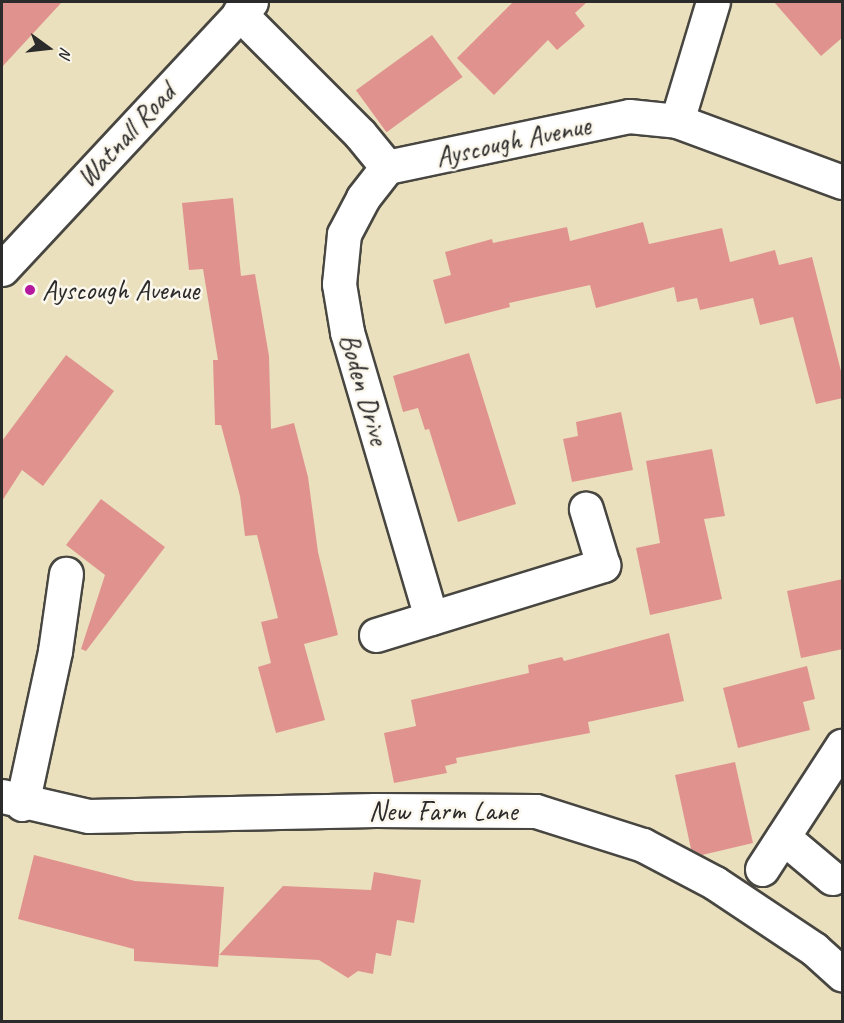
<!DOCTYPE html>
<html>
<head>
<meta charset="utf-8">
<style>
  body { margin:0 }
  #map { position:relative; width:844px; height:1023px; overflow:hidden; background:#eae0bd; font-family:Caveat,sans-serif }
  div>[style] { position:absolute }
  .building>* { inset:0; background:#e0938e; transform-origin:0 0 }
  .roads { filter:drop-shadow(2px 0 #484641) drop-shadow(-2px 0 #484641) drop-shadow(0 2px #484641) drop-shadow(0 -2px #484641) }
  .minor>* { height:33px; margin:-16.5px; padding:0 16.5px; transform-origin:16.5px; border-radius:16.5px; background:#fff }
  .secondary>* { height:33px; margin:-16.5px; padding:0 16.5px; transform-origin:16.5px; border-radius:16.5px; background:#fff }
  .dots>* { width:16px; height:16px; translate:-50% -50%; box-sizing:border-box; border:3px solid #fbf7ec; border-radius:50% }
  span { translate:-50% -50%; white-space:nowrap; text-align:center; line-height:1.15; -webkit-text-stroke:5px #fbf7ec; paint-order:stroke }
  .street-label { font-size:28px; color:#2b2b2b }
  .poi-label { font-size:28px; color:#2b2b2b }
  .left { translate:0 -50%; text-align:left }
  .frame { position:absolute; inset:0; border:3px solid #2b2b2b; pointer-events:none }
  .north { position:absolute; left:18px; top:18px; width:60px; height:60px; -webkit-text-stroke:4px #fbf7ec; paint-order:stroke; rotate:105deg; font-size:16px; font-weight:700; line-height:24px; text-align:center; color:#2b2b2b }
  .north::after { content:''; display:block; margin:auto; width:21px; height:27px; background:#2b2b2b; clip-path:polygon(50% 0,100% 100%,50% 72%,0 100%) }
</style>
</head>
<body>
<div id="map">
  <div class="building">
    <i style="clip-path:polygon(2px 2px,62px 2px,2px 67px)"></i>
    <i style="clip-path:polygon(513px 2px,587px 2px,575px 13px,585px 26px,557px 50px,548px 40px,494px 95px,457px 58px)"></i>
    <i style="clip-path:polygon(774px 2px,843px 2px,843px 37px,821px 56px)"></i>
    <i style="left:432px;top:35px;width:52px;height:94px;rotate:54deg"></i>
    <i style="clip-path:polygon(233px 198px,241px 276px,255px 274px,269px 356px,271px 429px,294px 423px,308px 477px,318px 552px,338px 635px,304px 644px,325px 720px,276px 733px,258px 667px,271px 663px,261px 622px,278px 618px,257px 535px,245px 536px,240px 496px,221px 425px,215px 425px,213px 360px,218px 360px,203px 269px,189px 270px,182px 203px)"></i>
    <i style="clip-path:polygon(643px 222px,649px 244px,722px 228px,730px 262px,775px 250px,779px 265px,812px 257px,843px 379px,843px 398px,816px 404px,793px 317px,760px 325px,753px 298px,700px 310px,697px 298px,677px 302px,674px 287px,596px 308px,590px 285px,509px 303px,510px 307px,445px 324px,433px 280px,451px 275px,445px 252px,492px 239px,493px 243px,567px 227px,570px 241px)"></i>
    <i style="clip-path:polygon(469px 353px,516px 504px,458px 522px,429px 429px,425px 430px,418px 408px,403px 412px,393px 376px)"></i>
    <i style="clip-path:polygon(66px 355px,114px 391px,43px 486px,22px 470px,2px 501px,2px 441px)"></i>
    <i style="clip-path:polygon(621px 412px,633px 470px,572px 482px,563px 439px,578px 436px,576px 422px)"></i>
    <i style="clip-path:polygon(712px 449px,725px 516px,704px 519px,722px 599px,650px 615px,636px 548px,660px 543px,646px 461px)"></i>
    <i style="clip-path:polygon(101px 499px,165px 547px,86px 651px,81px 649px,105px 575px,66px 545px)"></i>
    <i style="clip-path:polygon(843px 579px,843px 649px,801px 658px,787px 591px)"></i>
    <i style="clip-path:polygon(669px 633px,684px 701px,588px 722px,590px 733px,456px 758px,457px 763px,445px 766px,447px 773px,394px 783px,384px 733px,416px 726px,411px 700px,529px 673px,528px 665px,562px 657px,564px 661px)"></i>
    <i style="clip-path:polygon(807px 666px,815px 699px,803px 702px,810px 730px,738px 748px,723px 688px)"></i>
    <i style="clip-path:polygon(735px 762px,753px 843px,702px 855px,691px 849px,675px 775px)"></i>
    <i style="clip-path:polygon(34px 855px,135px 881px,224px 887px,218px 967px,134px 961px,134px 949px,18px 919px)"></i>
    <i style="clip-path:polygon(374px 872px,421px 880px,414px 923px,397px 920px,391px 956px,376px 953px,373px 974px,358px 971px,348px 978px,319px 960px,219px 955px,283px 886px,371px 890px)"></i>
  </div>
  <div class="roads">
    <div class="minor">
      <i style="left:239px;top:13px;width:171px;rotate:45deg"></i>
      <i style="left:360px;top:134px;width:43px;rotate:50.7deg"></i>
      <i style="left:387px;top:167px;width:247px;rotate:-11.9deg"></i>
      <i style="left:629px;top:116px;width:48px;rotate:5.9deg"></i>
      <i style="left:677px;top:121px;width:176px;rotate:20.3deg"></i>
      <i style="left:677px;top:121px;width:124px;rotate:-73.2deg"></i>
      <i style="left:387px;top:167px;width:39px;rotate:128deg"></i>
      <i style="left:363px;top:198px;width:41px;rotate:117.8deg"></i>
      <i style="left:344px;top:234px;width:50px;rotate:95.7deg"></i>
      <i style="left:339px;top:284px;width:49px;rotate:80.5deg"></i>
      <i style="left:347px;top:332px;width:298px;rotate:73.6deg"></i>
      <i style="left:376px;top:635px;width:238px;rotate:-17.1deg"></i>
      <i style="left:603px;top:565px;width:59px;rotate:-106.9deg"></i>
      <i style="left:2px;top:796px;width:88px;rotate:13.1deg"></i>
      <i style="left:88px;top:816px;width:287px;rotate:-1.2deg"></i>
      <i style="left:375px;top:810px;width:161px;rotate:0.4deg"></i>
      <i style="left:536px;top:811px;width:112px;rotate:17.6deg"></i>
      <i style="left:643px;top:845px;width:81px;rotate:27.8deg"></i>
      <i style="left:715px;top:883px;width:119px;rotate:33.7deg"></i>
      <i style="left:814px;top:949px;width:38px;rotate:42deg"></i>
      <i style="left:22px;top:804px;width:157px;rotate:-77.8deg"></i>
      <i style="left:55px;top:651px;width:78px;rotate:-81.9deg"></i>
      <i style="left:783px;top:837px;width:64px;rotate:39.9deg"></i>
      <i style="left:762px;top:869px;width:147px;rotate:-57deg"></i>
    </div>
    <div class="secondary">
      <i style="left:2px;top:269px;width:365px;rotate:-47deg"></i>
    </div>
  </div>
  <div class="dots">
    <i style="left:30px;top:290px;background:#b5179e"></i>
  </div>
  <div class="street-label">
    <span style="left:126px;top:135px;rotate:-47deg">Watnall Road</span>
    <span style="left:513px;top:141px;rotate:-12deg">Ayscough Avenue</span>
    <span style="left:364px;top:389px;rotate:74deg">Boden Drive</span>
    <span style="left:443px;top:811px">New Farm Lane</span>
  </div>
  <div class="poi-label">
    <span class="left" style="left:42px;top:290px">Ayscough Avenue</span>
  </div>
  <div class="frame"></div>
  <div class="north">N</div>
</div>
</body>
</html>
